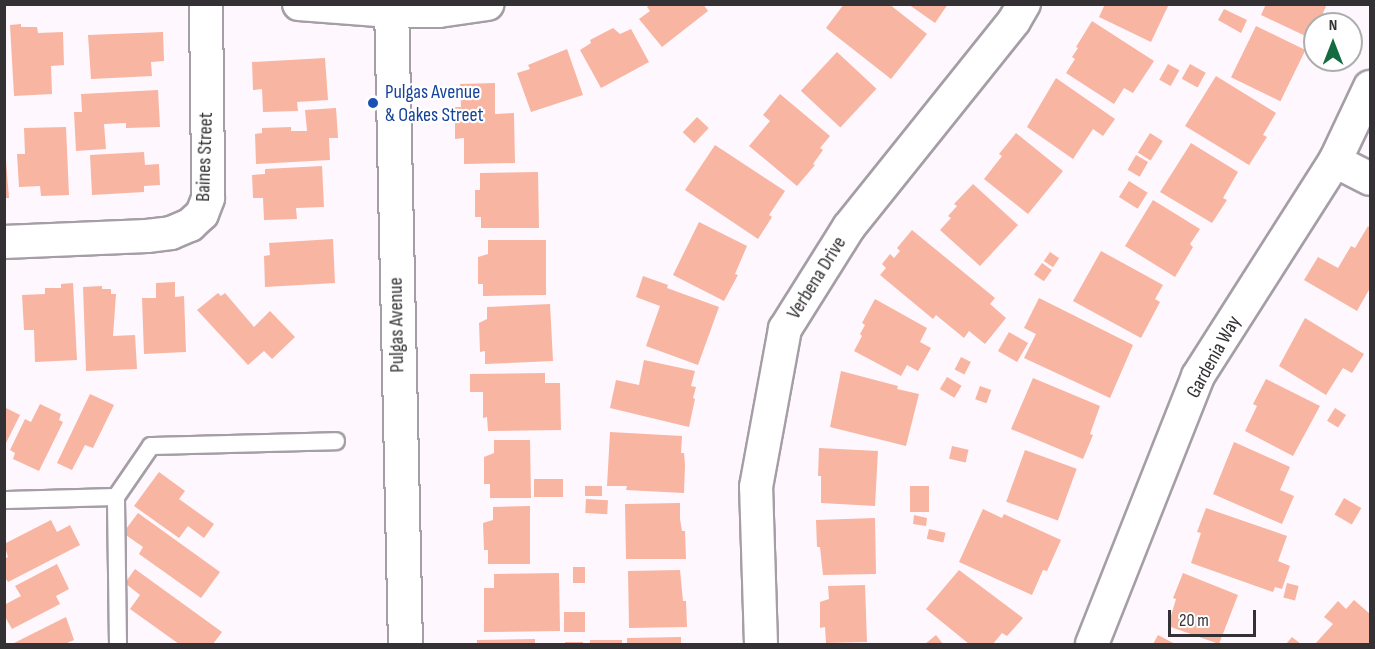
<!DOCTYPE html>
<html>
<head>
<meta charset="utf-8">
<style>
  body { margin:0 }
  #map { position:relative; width:1375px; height:649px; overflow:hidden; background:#fef7fe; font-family:"Sofia Sans Condensed",sans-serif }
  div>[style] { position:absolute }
  .building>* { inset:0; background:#f8b5a1; transform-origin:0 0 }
  .roads { filter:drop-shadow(2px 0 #a59ea6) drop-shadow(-2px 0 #a59ea6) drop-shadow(0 2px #a59ea6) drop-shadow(0 -2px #a59ea6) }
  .lane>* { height:16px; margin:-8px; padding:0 8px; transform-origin:8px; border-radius:8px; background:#fff }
  .street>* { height:32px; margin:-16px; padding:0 16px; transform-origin:16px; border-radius:16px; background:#fff }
  .secondary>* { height:33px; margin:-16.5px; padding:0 16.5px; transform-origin:16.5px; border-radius:16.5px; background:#fff }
  .dots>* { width:16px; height:16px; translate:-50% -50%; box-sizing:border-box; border:3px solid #fff; border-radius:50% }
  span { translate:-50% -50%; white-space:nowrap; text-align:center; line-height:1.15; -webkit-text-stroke:4.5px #fff; paint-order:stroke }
  .transit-label { font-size:20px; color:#164399 }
  .left { translate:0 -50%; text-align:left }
  .street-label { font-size:20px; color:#343134 }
  .frame { position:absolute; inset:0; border:6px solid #343134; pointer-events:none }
  .north { position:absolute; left:1303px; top:12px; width:60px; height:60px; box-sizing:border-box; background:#fff; border:2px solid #aeadae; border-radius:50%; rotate:0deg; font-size:16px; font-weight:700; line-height:24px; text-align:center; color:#343134 }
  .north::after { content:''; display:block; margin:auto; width:21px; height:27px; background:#136c3f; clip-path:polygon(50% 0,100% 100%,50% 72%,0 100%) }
  .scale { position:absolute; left:1168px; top:610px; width:88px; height:27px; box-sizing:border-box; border:3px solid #343134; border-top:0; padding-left:8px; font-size:18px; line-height:21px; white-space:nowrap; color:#343134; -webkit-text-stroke:4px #fff; paint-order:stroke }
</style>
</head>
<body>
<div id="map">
  <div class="building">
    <i style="clip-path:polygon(650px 4px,703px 4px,708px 11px,662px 47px,639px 19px,650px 11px,647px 7px)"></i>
    <i style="clip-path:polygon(844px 4px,889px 4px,927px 34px,891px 79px,826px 28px)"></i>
    <i style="clip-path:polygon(908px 4px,948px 4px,935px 23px)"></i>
    <i style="clip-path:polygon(1105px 4px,1169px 4px,1151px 42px,1099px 17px)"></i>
    <i style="clip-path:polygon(1266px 4px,1327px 4px,1323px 13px,1326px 15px,1322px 24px,1315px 24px,1314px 40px,1261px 15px)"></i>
    <i style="clip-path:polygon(1224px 9px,1247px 20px,1241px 33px,1218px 20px)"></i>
    <i style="clip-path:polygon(1092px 21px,1154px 61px,1133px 93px,1124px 88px,1114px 104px,1066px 73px,1075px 59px,1072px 57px,1078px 48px,1076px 47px)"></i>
    <i style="clip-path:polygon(21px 24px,21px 27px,37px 27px,38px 33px,63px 32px,64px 65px,51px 66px,52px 94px,14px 96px,10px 25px)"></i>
    <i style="left:1256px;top:26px;width:55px;height:57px;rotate:26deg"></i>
    <i style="clip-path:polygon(613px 28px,620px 34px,631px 29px,649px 62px,601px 88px,580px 50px,591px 43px,590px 40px)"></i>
    <i style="clip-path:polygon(163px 32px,164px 61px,151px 62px,152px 76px,91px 79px,88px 35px)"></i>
    <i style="clip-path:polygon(567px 49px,583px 95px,531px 112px,517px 73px,530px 69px,528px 65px)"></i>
    <i style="left:837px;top:52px;width:54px;height:53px;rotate:43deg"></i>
    <i style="clip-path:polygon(325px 58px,328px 100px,297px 102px,298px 111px,263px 112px,262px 89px,253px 90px,252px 62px)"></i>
    <i style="left:1168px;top:64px;width:13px;height:18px;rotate:29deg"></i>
    <i style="left:1190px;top:64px;width:18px;height:17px;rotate:29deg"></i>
    <i style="clip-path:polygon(1216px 76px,1276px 113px,1263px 135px,1267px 137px,1249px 165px,1185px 126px)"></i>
    <i style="clip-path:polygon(1056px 78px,1115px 119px,1103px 136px,1093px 129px,1073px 159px,1027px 127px)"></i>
    <i style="clip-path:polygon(495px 83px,495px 114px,514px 113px,515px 163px,464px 164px,464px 138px,455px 139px,455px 107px,461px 107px,460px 84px)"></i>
    <i style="clip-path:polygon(158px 90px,160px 127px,126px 128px,126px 123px,104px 124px,106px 149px,76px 151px,74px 112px,82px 112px,81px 94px)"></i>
    <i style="clip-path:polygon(780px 94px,830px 136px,820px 148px,823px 150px,813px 164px,815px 165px,797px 186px,749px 146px,770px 121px,763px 115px)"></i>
    <i style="clip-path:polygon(336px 108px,338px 138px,329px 138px,330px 160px,256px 164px,255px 134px,262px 133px,262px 128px,291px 127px,291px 131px,307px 131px,305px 110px)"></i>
    <i style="left:697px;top:117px;width:16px;height:21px;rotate:43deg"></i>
    <i style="clip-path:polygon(66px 127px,69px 195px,41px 196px,40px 186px,19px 187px,17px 154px,25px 154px,24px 128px)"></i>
    <i style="clip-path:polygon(1016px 133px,1063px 171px,1028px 214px,984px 179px,1002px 156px,999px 154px)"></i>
    <i style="left:1150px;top:133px;width:15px;height:23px;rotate:32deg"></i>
    <i style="clip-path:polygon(4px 137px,9px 198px,4px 198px)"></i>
    <i style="clip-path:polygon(1191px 143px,1238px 172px,1223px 198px,1227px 200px,1212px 223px,1160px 192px)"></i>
    <i style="clip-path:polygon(715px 145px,785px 191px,769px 215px,772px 217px,758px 239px,685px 190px)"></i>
    <i style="clip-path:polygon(144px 152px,145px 165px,159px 164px,160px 185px,144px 186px,144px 192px,92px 195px,90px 155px)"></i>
    <i style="left:1136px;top:155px;width:14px;height:17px;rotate:30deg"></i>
    <i style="clip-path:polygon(322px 166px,324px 207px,296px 208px,297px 219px,264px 220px,263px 198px,253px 198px,252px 175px,265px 174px,265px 169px)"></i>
    <i style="clip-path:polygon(538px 172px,539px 228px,481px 228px,481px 217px,475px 217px,475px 190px,480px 190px,480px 173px)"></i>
    <i style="left:1129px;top:181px;width:22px;height:19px;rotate:32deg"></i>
    <i style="clip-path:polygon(973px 184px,1018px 225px,980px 266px,940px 230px,951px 218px,948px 216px,957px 206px,954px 204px)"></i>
    <i style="clip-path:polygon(1153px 200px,1200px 229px,1190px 244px,1193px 247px,1175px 277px,1125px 246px)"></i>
    <i style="clip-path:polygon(699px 222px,747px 246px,735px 274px,738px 275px,724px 301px,673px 275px)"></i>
    <i style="clip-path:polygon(1368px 226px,1370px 228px,1370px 288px,1357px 311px,1304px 280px,1318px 257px,1338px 268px,1351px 246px,1355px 248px)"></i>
    <i style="clip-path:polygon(912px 230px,995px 298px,990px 304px,1006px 318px,985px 344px,969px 331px,964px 338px,936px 315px,933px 319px,880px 275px,886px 268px,882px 264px,890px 254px,894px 258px,900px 251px,897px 248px)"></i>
    <i style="clip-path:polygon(333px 239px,335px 283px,265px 287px,264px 256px,270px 255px,269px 243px)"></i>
    <i style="clip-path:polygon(488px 240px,546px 240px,546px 295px,483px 296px,483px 284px,478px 284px,478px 257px,488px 254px)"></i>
    <i style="clip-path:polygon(1101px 251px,1163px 285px,1155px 299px,1160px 302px,1141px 338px,1073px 301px)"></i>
    <i style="left:1050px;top:252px;width:11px;height:11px;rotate:34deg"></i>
    <i style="left:1042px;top:263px;width:12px;height:14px;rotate:35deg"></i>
    <i style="clip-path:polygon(643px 276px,668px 285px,667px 288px,719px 307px,698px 365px,646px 346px,660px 306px,636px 297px)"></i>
    <i style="clip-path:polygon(175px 282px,175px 297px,184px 296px,186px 352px,144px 354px,142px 298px,156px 298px,156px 283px)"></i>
    <i style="clip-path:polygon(73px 283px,77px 360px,35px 362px,34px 330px,24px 330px,22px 295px,45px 294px,45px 288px,61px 288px,61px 284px)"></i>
    <i style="clip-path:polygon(102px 286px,102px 289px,111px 289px,111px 294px,116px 294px,113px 336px,135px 335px,137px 369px,86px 371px,83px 287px)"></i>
    <i style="clip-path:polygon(218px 293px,221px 296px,225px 293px,254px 327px,270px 311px,295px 337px,272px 359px,264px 351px,248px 365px,197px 310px)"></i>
    <i style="clip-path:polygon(1039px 298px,1133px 345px,1110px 398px,1024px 358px,1036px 334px,1024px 328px)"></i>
    <i style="clip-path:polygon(875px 299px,927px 328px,920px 342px,931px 348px,918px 371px,907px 365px,901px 376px,854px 351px,862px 336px,860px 334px,865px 325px,862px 323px)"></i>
    <i style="clip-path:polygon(550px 304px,553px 361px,485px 364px,485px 351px,480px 352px,479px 323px,487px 319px,487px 307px)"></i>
    <i style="clip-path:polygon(1305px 318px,1364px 354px,1352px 373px,1343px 368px,1326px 395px,1279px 366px)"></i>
    <i style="left:1009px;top:332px;width:22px;height:22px;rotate:30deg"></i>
    <i style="left:961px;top:357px;width:11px;height:14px;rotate:27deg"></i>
    <i style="clip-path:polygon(644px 360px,695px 371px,691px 386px,696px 387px,693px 398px,695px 399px,689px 427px,610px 408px,616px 380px,639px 385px)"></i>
    <i style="clip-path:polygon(841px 371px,898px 386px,897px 389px,919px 394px,906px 446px,830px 427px)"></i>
    <i style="clip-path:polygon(545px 373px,545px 383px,560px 383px,561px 430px,488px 431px,487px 417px,483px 418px,483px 392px,470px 392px,470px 374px)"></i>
    <i style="left:947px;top:377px;width:17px;height:14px;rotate:31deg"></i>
    <i style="clip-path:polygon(1033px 378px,1100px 406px,1090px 434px,1093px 435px,1083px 459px,1011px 429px)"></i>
    <i style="clip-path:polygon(1266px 379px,1320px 406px,1293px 456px,1245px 431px,1257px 406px,1253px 404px)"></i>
    <i style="left:980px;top:386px;width:12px;height:14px;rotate:20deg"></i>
    <i style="clip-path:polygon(90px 394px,114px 405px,93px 448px,85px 445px,72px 470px,57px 463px)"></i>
    <i style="clip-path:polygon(40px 404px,61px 414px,59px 420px,63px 422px,39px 471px,13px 459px,15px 453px,10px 450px,25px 419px,31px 422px)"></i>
    <i style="clip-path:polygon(4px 407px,20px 415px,4px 447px)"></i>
    <i style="left:1335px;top:408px;width:13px;height:15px;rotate:32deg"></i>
    <i style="clip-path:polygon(610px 432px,682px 436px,681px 453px,684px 453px,685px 465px,684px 493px,626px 490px,627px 486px,607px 486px)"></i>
    <i style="clip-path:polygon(494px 440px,530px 440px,531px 498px,490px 498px,490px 484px,484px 484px,484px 457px,494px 453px)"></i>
    <i style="clip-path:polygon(1234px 442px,1290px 467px,1280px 490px,1294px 496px,1282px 524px,1213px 494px)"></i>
    <i style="left:952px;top:446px;width:17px;height:13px;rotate:13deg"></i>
    <i style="clip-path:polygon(819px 448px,878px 451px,875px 506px,821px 503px,821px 476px,818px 476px)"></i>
    <i style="left:1025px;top:450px;width:55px;height:55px;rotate:20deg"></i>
    <i style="clip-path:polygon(159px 472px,185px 491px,179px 499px,214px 524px,204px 538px,188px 526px,179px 538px,134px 506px)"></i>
    <i style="left:534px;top:479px;width:29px;height:18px"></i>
    <i style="left:585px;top:486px;width:17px;height:10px"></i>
    <i style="left:929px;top:486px;width:26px;height:19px;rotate:90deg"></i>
    <i style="left:1344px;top:498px;width:20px;height:19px;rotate:30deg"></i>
    <i style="left:586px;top:499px;width:22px;height:14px;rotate:3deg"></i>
    <i style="clip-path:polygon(680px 503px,680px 519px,682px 531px,685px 531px,686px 559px,626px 559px,625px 504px)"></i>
    <i style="clip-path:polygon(530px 506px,530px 564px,488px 564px,488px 550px,484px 550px,483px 523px,493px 520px,493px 507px)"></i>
    <i style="clip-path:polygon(1206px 508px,1287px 536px,1278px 561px,1290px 566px,1282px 589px,1275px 587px,1273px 592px,1191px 563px,1201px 533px,1197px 532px)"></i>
    <i style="clip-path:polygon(983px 509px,1002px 518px,1004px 514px,1061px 540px,1047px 571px,1043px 570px,1032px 595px,959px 562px)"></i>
    <i style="clip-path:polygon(138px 513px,220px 572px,201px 598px,139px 554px,143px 547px,123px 533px)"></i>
    <i style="clip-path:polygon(914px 515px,927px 518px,926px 526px,913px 524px)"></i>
    <i style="clip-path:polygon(875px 518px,876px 574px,823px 575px,820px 547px,817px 547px,816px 520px)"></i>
    <i style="clip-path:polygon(51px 520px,57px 532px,70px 525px,80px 545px,8px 582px,4px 576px,4px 559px,8px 557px,4px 544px)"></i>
    <i style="left:929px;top:529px;width:17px;height:10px;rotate:13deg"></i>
    <i style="clip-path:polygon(57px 564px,69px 589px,56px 596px,60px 604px,12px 629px,4px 615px,4px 605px,21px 596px,15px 586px)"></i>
    <i style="left:573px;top:567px;width:12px;height:16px"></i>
    <i style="clip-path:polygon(135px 569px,222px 632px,213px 644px,179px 644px,130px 609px,140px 595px,125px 583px)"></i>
    <i style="clip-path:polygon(680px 570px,683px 601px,686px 601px,687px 627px,629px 628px,628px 571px)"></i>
    <i style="clip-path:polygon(959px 570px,1023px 618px,1007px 636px,1002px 633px,993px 644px,969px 644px,926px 609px)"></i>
    <i style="clip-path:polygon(559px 573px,560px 631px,484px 632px,484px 588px,494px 588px,494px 574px)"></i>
    <i style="clip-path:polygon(1183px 573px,1238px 595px,1219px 644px,1168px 626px,1176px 599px,1173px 598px)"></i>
    <i style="left:1287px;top:583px;width:12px;height:15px;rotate:14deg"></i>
    <i style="clip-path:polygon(865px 585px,867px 642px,826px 643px,825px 627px,820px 628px,820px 602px,829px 599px,828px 586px)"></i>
    <i style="clip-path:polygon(1354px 600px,1370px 614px,1370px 644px,1315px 644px,1333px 624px,1324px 617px,1338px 601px,1346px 609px)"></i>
    <i style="left:564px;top:612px;width:21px;height:20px"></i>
    <i style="clip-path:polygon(66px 617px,74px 640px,65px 644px,12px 644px)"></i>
    <i style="clip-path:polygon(936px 635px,943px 644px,925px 644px)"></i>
    <i style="clip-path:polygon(1158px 635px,1175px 644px,1153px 644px)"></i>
    <i style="clip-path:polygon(681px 637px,681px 644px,627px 644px,627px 638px)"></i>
    <i style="clip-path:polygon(1292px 637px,1301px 644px,1286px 644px)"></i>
    <i style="clip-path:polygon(535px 639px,535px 644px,477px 644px,477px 640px)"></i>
    <i style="left:590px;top:640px;width:32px;height:4px"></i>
    <i style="left:565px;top:642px;width:18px;height:2px"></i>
  </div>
  <div class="roads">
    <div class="lane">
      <i style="left:4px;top:500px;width:112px;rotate:-1.5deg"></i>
      <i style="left:118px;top:644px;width:147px;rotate:-90.8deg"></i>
      <i style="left:116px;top:497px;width:62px;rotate:-55.5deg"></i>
      <i style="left:151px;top:446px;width:185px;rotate:-1.5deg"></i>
    </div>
    <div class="street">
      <i style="left:299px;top:4px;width:92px;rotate:4.4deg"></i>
      <i style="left:391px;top:11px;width:48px"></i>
      <i style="left:439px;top:11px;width:49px;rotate:-8.3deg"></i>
      <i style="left:1335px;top:161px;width:39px;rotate:27deg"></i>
      <i style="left:4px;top:242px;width:143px;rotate:-2.4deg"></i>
      <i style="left:147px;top:236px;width:24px;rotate:-7deg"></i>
      <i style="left:171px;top:233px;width:21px;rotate:-23deg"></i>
      <i style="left:190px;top:225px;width:16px;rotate:-43deg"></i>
      <i style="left:202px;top:214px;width:17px;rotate:-69deg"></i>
      <i style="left:208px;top:198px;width:26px;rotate:-90deg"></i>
      <i style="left:208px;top:172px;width:168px;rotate:-90.7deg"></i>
      <i style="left:761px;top:644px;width:157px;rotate:-91.8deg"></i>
      <i style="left:756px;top:487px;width:161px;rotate:-79.6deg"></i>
      <i style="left:785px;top:329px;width:120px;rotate:-57.9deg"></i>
      <i style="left:849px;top:227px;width:264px;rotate:-51.3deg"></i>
      <i style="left:1014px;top:21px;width:20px;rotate:-60deg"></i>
      <i style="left:1092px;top:644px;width:288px;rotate:-68.4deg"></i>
      <i style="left:1198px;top:376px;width:255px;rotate:-57.5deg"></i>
      <i style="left:1335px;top:161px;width:82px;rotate:-64.7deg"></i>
    </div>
    <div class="secondary">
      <i style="left:391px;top:4px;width:640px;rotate:88.75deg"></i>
    </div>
  </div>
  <div class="dots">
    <i style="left:373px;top:103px;background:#1a4fb4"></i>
  </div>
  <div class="transit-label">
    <span class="left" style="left:385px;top:104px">Pulgas Avenue<br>&amp; Oakes Street</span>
  </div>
  <div class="street-label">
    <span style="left:205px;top:157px;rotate:-88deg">Baines Street</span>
    <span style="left:817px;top:278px;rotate:-58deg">Verbena Drive</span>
    <span style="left:397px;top:325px;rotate:-91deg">Pulgas Avenue</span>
    <span style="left:1214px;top:357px;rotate:-61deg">Gardenia Way</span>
  </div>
  <div class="frame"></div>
  <div class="north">N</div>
  <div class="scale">20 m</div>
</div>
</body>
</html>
